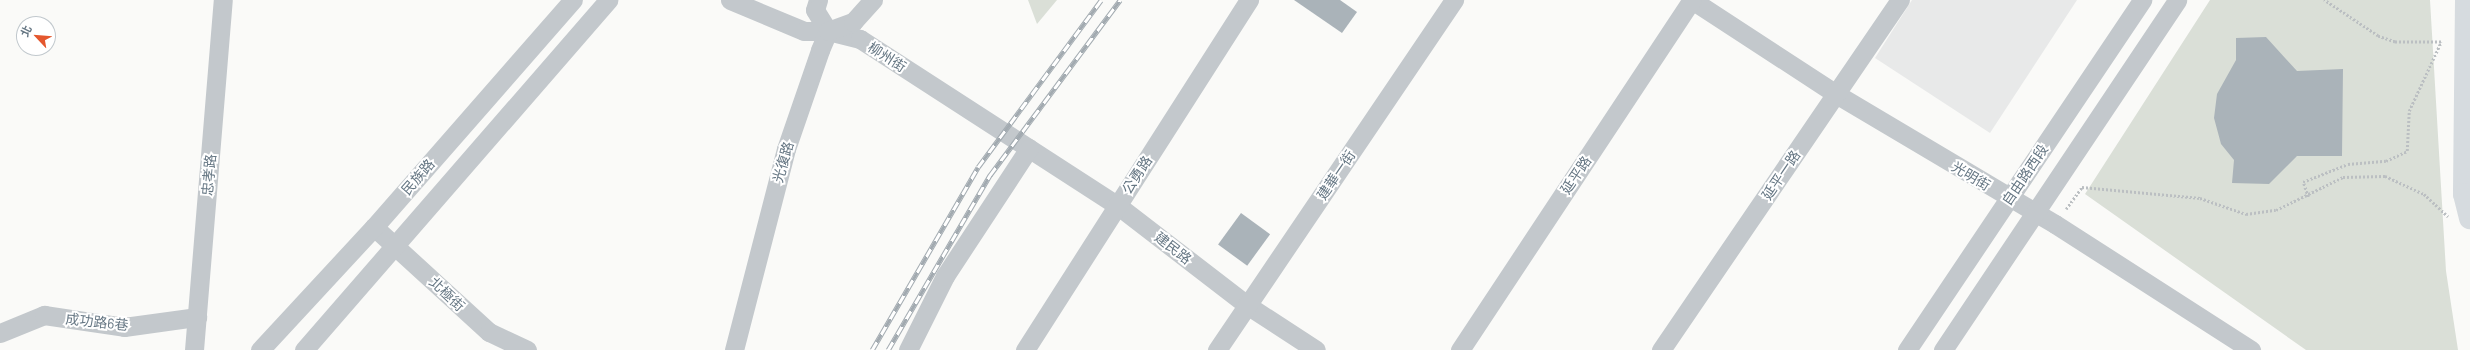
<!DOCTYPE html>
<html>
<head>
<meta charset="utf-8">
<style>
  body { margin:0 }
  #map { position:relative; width:2470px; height:350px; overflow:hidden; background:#fafaf8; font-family:Barlow,"Noto Sans TC",sans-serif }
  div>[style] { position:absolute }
  .built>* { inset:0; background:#e8e9e9 }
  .green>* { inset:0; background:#dadfd7 }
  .building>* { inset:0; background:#aab3b9; transform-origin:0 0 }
  .path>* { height:2.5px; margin-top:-1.25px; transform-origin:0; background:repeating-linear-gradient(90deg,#bbbfc2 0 2px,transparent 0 4px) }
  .minor>* { height:19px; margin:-9.5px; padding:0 9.5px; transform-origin:9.5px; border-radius:9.5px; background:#c3c8cc }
  .major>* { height:22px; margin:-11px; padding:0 11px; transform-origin:11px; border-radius:11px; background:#d6dbdf }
  .rail>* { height:4.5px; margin-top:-2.25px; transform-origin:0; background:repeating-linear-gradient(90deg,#fff 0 9px,#a2aab0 0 18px); box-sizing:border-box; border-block:1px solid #a2aab0 }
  span { translate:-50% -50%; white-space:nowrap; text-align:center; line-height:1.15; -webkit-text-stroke:4px #fff; paint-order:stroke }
  .street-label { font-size:14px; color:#657683 }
  .north { position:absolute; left:16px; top:16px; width:40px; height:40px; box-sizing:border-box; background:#fff; border:1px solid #c1c8cd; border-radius:50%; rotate:296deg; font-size:11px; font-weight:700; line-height:16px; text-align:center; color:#657683 }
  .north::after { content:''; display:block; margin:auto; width:14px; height:18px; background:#e4572e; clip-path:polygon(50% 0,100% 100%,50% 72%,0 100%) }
</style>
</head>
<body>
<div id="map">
  <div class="built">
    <i style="clip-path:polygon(1912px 0,2077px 0,1990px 133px,1875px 58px)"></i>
  </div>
  <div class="green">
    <i style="clip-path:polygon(1028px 0,1057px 0,1037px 24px)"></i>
    <i style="clip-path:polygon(2210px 0,2430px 0,2446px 271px,2458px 350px,2306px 350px,2085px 194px)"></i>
  </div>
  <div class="building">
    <i style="clip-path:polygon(1294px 0,1340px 0,1357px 12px,1342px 33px)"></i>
    <i style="clip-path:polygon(2266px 37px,2297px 71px,2343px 69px,2342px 156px,2297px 156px,2269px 184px,2232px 183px,2234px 160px,2221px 144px,2214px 118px,2217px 94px,2236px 60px,2236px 38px)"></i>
    <i style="left:1241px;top:213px;width:36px;height:39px;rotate:36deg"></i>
  </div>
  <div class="path">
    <i style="left:2308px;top:197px;width:16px;rotate:-108deg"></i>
    <i style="left:2303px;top:182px;width:48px;rotate:-21.8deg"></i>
    <i style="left:2348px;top:164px;width:38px;rotate:-5deg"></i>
    <i style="left:2386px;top:161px;width:23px;rotate:-25deg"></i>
    <i style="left:2407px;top:151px;width:40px;rotate:-87.1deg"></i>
    <i style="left:2409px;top:111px;width:76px;rotate:-65.1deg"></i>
    <i style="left:2441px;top:42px;width:46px;rotate:180deg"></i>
    <i style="left:2395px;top:42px;width:18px;rotate:-161deg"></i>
    <i style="left:2378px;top:36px;width:65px;rotate:-146.3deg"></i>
    <i style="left:2066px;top:209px;width:27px;rotate:-54deg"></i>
    <i style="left:2082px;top:187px;width:119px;rotate:5.3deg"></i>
    <i style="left:2200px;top:198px;width:49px;rotate:19.2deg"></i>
    <i style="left:2246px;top:214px;width:30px;rotate:-8deg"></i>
    <i style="left:2276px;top:210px;width:75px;rotate:-26.2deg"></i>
    <i style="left:2343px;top:177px;width:42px;rotate:-1.4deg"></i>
    <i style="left:2385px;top:176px;width:43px;rotate:24.8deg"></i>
    <i style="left:2424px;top:194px;width:33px;rotate:43deg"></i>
  </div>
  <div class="minor">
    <i style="left:730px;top:0;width:80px;rotate:22.7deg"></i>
    <i style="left:804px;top:31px;width:24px"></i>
    <i style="left:828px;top:31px;width:33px;rotate:14deg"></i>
    <i style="left:860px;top:39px;width:306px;rotate:32.9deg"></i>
    <i style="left:1117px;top:205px;width:164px;rotate:37.6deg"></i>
    <i style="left:1247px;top:305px;width:82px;rotate:33.1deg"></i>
    <i style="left:818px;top:0;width:10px;rotate:107deg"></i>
    <i style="left:815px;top:10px;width:25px;rotate:58deg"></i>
    <i style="left:1692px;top:0;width:172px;rotate:33.1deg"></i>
    <i style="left:1836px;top:94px;width:255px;rotate:30.7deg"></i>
    <i style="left:2055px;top:224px;width:233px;rotate:32.7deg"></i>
    <i style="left:374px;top:227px;width:156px;rotate:42.4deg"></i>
    <i style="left:489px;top:332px;width:42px;rotate:25.3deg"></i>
    <i style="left:0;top:333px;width:48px;rotate:-22.2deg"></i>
    <i style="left:44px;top:315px;width:81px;rotate:8.5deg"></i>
    <i style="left:124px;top:327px;width:74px;rotate:-7.8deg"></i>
    <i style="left:194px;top:350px;width:351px;rotate:-85.3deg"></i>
    <i style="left:260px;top:350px;width:168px;rotate:-47.2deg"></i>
    <i style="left:374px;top:227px;width:302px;rotate:-48.8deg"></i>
    <i style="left:304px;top:350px;width:464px;rotate:-49deg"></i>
    <i style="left:734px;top:350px;width:208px;rotate:-75.5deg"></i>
    <i style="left:786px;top:149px;width:105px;rotate:-71deg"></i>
    <i style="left:820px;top:50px;width:21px;rotate:-67deg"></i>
    <i style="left:828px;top:31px;width:27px;rotate:-20deg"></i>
    <i style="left:853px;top:22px;width:30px;rotate:-48deg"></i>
    <i style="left:908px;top:350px;width:83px;rotate:-63.4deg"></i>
    <i style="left:945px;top:276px;width:153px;rotate:-56.7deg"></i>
    <i style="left:1025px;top:350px;width:416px;rotate:-57.4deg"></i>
    <i style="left:1217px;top:350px;width:423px;rotate:-55.9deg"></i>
    <i style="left:1460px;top:350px;width:420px;rotate:-56.5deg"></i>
    <i style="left:1661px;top:350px;width:424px;rotate:-55.7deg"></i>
    <i style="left:1907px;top:350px;width:422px;rotate:-56.1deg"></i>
    <i style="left:1943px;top:350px;width:421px;rotate:-56.2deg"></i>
  </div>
  <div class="major">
    <i style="left:2466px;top:0;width:194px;rotate:90.6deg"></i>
    <i style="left:2464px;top:194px;width:25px;rotate:76deg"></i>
  </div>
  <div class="rail">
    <i style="left:872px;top:350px;width:211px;rotate:-59.9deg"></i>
    <i style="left:978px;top:167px;width:207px;rotate:-53.6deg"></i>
    <i style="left:888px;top:350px;width:203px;rotate:-59.8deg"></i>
    <i style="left:990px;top:175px;width:218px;rotate:-53.4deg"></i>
  </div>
  <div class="street-label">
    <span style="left:887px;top:57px;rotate:33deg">柳州街</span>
    <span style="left:783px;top:162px;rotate:-74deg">光復路</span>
    <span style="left:209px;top:175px;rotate:-85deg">忠孝路</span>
    <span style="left:1137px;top:175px;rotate:-57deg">公勇路</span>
    <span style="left:1336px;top:175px;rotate:-56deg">建華一街</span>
    <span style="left:1576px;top:175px;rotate:-56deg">延平路</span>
    <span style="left:1781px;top:175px;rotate:-56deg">延平一路</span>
    <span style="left:2025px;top:175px;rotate:-56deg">自由路西段</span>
    <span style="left:1971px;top:176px;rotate:31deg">光明街</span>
    <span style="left:418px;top:177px;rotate:-49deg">民族路</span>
    <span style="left:1173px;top:248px;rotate:38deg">建民路</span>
    <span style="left:447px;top:294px;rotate:43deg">北極街</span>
    <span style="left:97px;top:322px;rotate:6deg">成功路6巷</span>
  </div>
  <div class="north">北</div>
</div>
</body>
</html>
